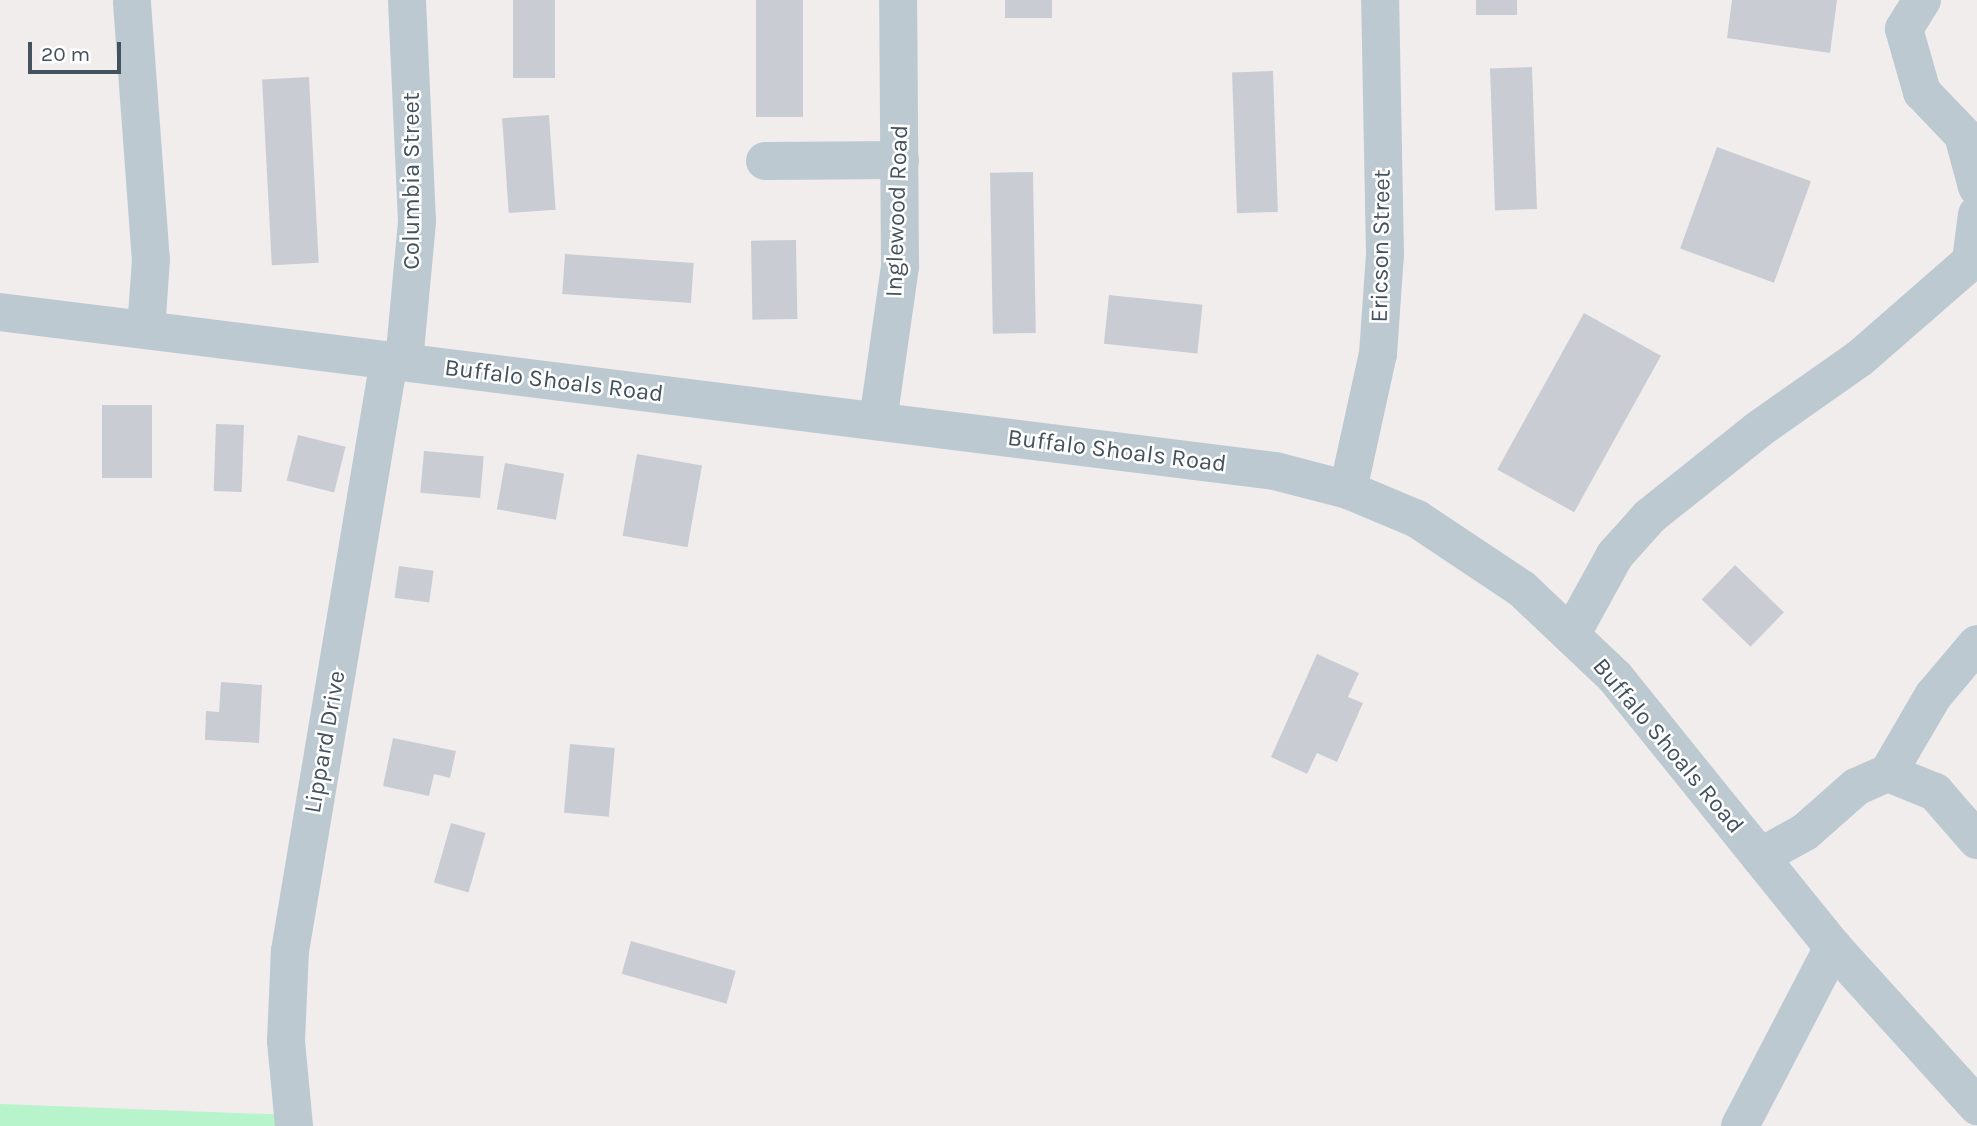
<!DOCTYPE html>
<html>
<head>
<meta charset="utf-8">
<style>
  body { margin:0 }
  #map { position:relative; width:1977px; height:1126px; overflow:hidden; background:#f1eded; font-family:Karla,sans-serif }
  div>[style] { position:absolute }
  .green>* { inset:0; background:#b7f3cb }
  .building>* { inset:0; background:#c9cdd3; transform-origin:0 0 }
  .minor>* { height:38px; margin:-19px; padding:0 19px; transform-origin:19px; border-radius:19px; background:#bcc9d1 }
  span { translate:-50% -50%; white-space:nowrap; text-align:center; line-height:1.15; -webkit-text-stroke:5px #fff; paint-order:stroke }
  .street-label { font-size:24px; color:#44525d }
  .scale { position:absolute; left:28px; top:42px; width:93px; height:32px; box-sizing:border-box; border:4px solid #44525d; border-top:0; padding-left:9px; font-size:21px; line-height:24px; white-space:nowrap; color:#44525d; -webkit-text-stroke:5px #fff; paint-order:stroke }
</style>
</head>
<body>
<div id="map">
  <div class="green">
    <i style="clip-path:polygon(0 1104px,292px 1115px,294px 1126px,0 1126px)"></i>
  </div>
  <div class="building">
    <i style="left:513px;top:0;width:42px;height:78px"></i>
    <i style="left:756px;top:0;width:47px;height:117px"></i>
    <i style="left:1005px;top:0;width:47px;height:18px"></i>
    <i style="left:1476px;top:0;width:41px;height:15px"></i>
    <i style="clip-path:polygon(1732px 0,1837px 0,1830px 53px,1727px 38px)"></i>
    <i style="left:1532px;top:67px;width:142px;height:42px;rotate:88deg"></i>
    <i style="left:1273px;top:71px;width:141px;height:41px;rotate:88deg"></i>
    <i style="left:309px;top:77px;width:186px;height:47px;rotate:87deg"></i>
    <i style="left:549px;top:115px;width:95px;height:47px;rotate:86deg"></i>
    <i style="left:1717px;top:147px;width:100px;height:108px;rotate:20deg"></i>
    <i style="left:1033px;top:172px;width:161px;height:43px;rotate:89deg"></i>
    <i style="left:796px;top:240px;width:79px;height:45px;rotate:89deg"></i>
    <i style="left:565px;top:254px;width:129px;height:40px;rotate:4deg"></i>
    <i style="left:1109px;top:295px;width:94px;height:49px;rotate:6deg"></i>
    <i style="left:1584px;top:313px;width:88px;height:179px;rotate:29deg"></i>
    <i style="left:102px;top:405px;width:50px;height:73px"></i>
    <i style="left:216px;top:424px;width:28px;height:67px;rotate:2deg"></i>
    <i style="left:298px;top:435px;width:49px;height:47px;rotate:14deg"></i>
    <i style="left:424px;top:451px;width:60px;height:42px;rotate:5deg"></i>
    <i style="left:637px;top:454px;width:66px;height:83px;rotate:10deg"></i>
    <i style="left:505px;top:463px;width:60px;height:47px;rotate:10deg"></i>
    <i style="left:1735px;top:565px;width:68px;height:48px;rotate:44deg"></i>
    <i style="left:399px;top:566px;width:35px;height:32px;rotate:8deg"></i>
    <i style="clip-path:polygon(1317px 654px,1359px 673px,1348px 697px,1363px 703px,1337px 762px,1317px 753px,1307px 774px,1271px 757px)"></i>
    <i style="clip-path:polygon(221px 682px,262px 685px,259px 743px,205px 740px,206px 711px,219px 712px)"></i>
    <i style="clip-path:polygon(393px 738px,456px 751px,450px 778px,434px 774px,429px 796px,383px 786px)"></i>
    <i style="left:570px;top:744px;width:45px;height:69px;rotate:5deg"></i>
    <i style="left:451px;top:823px;width:36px;height:62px;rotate:16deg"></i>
    <i style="left:631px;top:941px;width:109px;height:34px;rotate:16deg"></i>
  </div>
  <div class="minor">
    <i style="left:1922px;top:0;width:34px;rotate:122deg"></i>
    <i style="left:1904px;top:29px;width:66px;rotate:74.1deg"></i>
    <i style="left:1922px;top:92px;width:59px;rotate:46.4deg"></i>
    <i style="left:1963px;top:135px;width:54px;rotate:74.9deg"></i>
    <i style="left:132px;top:3px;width:257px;rotate:85.8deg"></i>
    <i style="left:151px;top:259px;width:71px;rotate:94deg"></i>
    <i style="left:765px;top:161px;width:135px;rotate:-0.4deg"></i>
    <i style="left:0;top:312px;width:1285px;rotate:7.11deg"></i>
    <i style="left:1275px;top:471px;width:75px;rotate:14.6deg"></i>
    <i style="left:1348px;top:490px;width:75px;rotate:22.8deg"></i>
    <i style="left:1417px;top:519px;width:126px;rotate:33.7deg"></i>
    <i style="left:1522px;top:589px;width:128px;rotate:43.4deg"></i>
    <i style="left:1615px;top:677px;width:347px;rotate:51.1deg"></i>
    <i style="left:1833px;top:947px;width:215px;rotate:47.8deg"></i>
    <i style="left:404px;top:362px;width:142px;rotate:-84.7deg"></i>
    <i style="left:417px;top:221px;width:221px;rotate:-92.6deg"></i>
    <i style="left:878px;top:421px;width:157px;rotate:-81.9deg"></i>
    <i style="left:900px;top:266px;width:266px;rotate:-90.4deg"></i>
    <i style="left:1348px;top:490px;width:139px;rotate:-77.6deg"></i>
    <i style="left:1378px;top:354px;width:100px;rotate:-86deg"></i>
    <i style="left:1385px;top:254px;width:254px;rotate:-91.1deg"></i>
    <i style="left:1571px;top:635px;width:91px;rotate:-61.2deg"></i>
    <i style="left:1615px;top:555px;width:52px;rotate:-48.1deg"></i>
    <i style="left:1650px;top:516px;width:139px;rotate:-38.6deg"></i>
    <i style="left:1759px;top:429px;width:123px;rotate:-35.1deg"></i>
    <i style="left:1860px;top:358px;width:147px;rotate:-41.1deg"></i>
    <i style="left:1971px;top:261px;width:47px;rotate:-82.7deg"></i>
    <i style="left:1888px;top:773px;width:89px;rotate:-59.7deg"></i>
    <i style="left:1933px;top:696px;width:68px;rotate:-49.8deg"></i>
    <i style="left:1760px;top:857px;width:51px;rotate:-29.1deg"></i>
    <i style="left:1805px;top:832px;width:68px;rotate:-41.4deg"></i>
    <i style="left:1856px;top:787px;width:35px;rotate:-24deg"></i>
    <i style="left:1888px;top:773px;width:51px;rotate:22deg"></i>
    <i style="left:1935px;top:792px;width:64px;rotate:48.8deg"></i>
    <i style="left:294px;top:1126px;width:85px;rotate:-95.4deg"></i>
    <i style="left:286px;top:1041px;width:90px;rotate:-87.5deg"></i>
    <i style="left:290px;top:951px;width:599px;rotate:-80.49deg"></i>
    <i style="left:1740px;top:1126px;width:202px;rotate:-62.5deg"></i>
  </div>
  <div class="street-label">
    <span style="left:412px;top:181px;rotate:-90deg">Columbia Street</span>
    <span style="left:897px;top:211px;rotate:-88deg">Inglewood Road</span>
    <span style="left:1381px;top:246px;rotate:-89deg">Ericson Street</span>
    <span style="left:554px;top:381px;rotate:7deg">Buffalo Shoals Road</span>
    <span style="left:1117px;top:451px;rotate:7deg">Buffalo Shoals Road</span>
    <span style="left:325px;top:742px;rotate:-80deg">Lippard Drive</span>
    <span style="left:1668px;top:746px;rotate:50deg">Buffalo Shoals Road</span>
  </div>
  <div class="scale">20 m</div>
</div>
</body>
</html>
